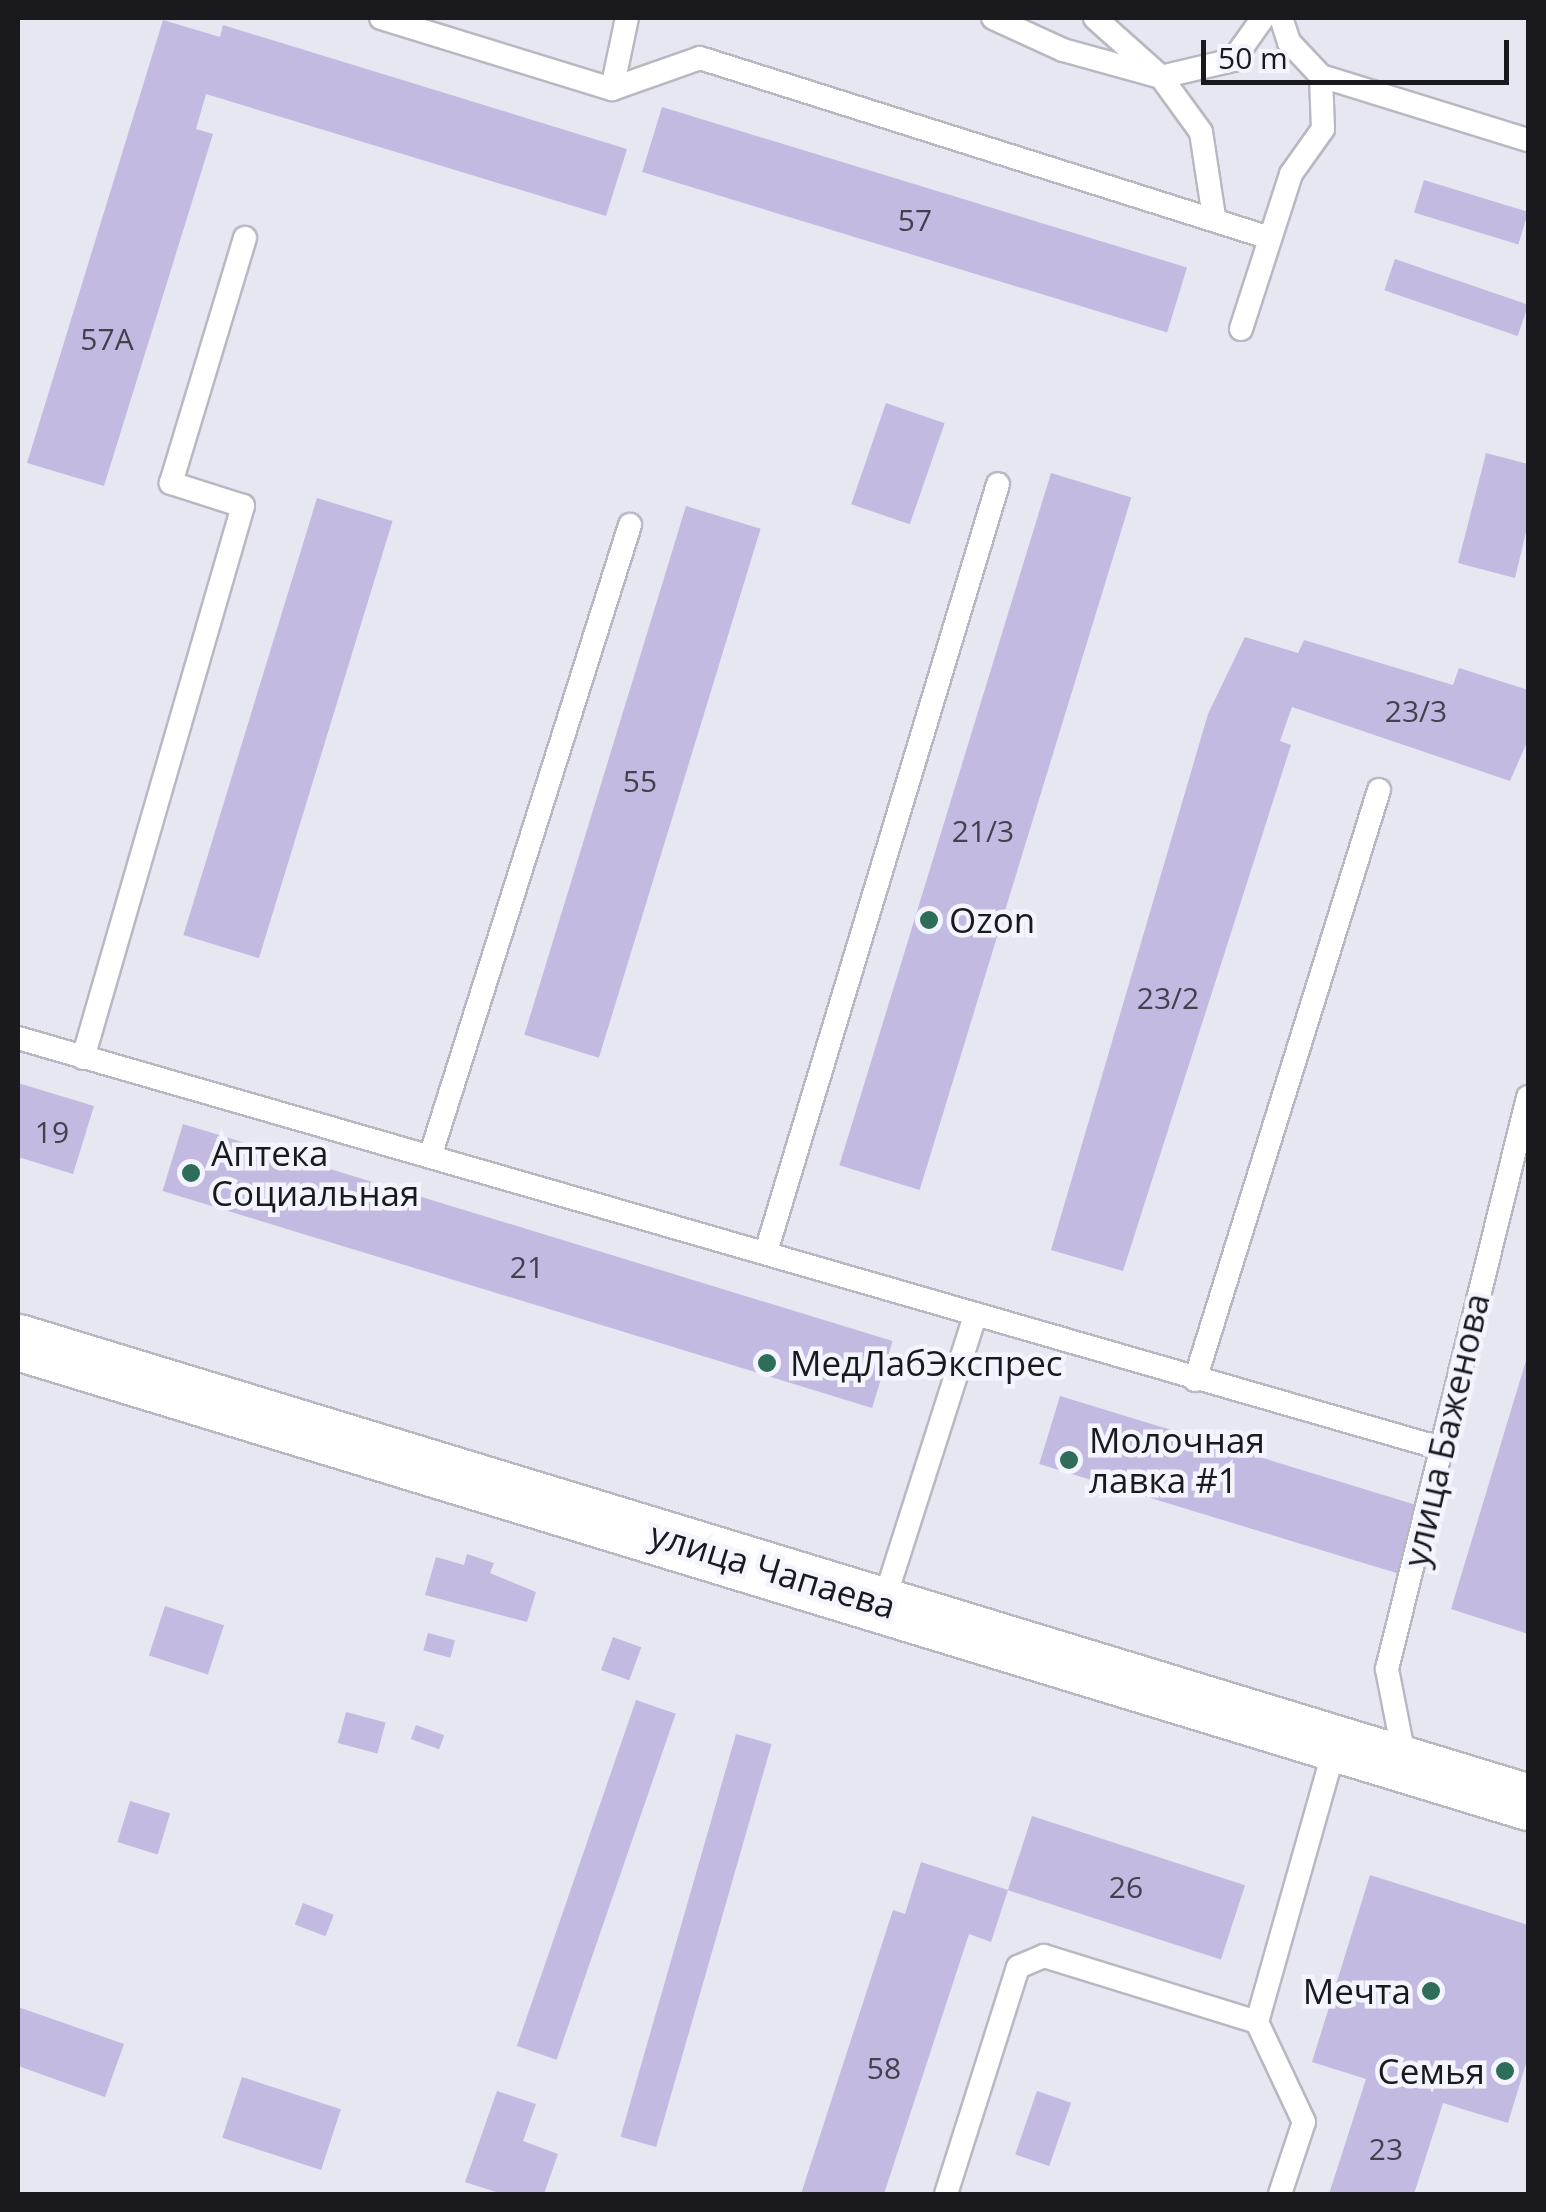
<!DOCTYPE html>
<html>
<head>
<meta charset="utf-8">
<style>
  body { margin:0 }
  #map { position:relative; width:1546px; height:2212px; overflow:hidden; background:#e7e7f1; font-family:"Open Sans",sans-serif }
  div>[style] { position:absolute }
  .building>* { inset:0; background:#c2bae1; transform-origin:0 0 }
  .roads { filter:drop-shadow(2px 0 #b9b8c2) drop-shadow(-2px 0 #b9b8c2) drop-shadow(0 2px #b9b8c2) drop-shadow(0 -2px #b9b8c2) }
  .service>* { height:22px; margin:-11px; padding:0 11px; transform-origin:11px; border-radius:11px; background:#fff }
  .tertiary>* { height:55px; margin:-27.5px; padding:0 27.5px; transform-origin:27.5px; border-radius:27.5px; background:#fff }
  .dots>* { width:28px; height:28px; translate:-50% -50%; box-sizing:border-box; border:5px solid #f4f4fe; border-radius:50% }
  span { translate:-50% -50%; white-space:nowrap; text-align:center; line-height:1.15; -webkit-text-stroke:9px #f4f4fe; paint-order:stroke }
  .number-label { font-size:30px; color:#44414e }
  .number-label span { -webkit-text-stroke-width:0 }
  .poi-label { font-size:35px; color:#1a191d }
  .left { translate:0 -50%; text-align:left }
  .right { translate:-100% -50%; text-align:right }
  .street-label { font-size:35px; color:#1a191d }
  .frame { position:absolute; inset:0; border:20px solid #1a191d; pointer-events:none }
  .scale { position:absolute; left:1201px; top:40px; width:308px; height:45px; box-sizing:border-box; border:5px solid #1a191d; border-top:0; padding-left:12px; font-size:30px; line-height:35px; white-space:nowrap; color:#1a191d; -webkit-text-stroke:8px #f4f4fe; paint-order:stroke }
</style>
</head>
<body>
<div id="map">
  <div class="building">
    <i style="clip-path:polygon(163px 20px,220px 37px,223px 25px,627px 149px,606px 216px,206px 94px,196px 129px,213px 134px,104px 486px,27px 463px)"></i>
    <i style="left:662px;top:107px;width:549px;height:68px;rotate:17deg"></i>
    <i style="left:1424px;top:180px;width:109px;height:34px;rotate:17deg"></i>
    <i style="left:1395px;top:259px;width:141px;height:33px;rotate:19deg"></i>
    <i style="left:886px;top:403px;width:62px;height:107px;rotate:19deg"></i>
    <i style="clip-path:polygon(1486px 453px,1528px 464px,1528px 524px,1515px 578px,1458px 563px)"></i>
    <i style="left:1051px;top:473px;width:84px;height:724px;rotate:17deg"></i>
    <i style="left:317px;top:498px;width:79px;height:457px;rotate:17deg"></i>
    <i style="left:686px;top:506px;width:78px;height:553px;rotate:17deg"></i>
    <i style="clip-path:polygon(1245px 637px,1298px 653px,1304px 640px,1453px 685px,1459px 668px,1528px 690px,1528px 740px,1510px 781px,1292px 707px,1280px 741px,1291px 745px,1123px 1271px,1051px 1250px,1208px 714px)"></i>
    <i style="clip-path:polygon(18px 1083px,94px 1106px,73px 1174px,18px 1157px)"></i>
    <i style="left:183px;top:1124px;width:742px;height:70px;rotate:17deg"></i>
    <i style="clip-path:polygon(1528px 1354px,1528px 1634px,1451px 1609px)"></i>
    <i style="left:1060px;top:1396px;width:376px;height:71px;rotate:17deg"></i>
    <i style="clip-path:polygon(467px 1554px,494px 1563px,490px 1573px,536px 1592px,527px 1622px,425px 1595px,436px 1557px,464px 1565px)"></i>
    <i style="left:165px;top:1606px;width:62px;height:52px;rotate:18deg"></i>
    <i style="left:428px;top:1633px;width:28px;height:18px;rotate:15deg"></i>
    <i style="left:613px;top:1637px;width:30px;height:35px;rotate:20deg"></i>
    <i style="left:636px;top:1700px;width:42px;height:366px;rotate:19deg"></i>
    <i style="left:346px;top:1712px;width:41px;height:32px;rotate:15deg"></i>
    <i style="left:416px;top:1725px;width:30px;height:15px;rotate:20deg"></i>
    <i style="left:736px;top:1734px;width:37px;height:419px;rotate:16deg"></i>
    <i style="left:130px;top:1801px;width:42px;height:43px;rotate:17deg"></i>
    <i style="left:1032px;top:1816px;width:224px;height:78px;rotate:18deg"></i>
    <i style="clip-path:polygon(921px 1862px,1008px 1890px,991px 1942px,969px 1934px,884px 2194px,801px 2194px,893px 1910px,905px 1914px)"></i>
    <i style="clip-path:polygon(1370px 1875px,1528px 1925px,1528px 2057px,1508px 2123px,1443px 2103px,1414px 2194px,1329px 2194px,1366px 2079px,1312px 2062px)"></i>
    <i style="left:303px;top:1903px;width:33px;height:23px;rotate:21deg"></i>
    <i style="clip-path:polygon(18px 2007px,124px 2044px,105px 2097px,18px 2066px)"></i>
    <i style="left:242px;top:2077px;width:104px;height:64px;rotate:18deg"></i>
    <i style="clip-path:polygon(497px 2091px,536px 2104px,523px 2141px,558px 2154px,544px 2194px,502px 2194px,465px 2182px)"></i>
    <i style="left:1037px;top:2091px;width:36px;height:67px;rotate:19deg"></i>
  </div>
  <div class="roads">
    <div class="service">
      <i style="left:381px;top:18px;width:242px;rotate:17.1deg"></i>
      <i style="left:612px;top:89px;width:93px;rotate:-19.4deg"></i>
      <i style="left:700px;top:58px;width:598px;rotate:17.53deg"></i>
      <i style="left:993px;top:18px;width:77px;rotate:24.6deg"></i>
      <i style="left:1063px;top:50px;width:102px;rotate:15.4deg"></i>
      <i style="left:1161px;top:77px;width:74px;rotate:-13.3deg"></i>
      <i style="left:1233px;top:60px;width:52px;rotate:-54.5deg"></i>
      <i style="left:1095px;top:18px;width:89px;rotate:41.8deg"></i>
      <i style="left:1161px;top:77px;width:68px;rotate:54deg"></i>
      <i style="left:1201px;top:132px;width:86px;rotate:81.3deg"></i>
      <i style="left:1321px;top:76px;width:217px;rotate:17.2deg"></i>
      <i style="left:612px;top:89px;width:73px;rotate:-78.1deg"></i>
      <i style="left:1241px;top:329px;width:163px;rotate:-72.1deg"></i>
      <i style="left:1291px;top:174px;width:55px;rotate:-54.6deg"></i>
      <i style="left:1323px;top:129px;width:53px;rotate:-92.2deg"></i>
      <i style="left:1321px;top:76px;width:47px;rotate:-133.3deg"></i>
      <i style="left:1289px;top:42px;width:25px;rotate:-108deg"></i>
      <i style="left:18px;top:1038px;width:1477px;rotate:16.08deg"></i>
      <i style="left:83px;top:1058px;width:575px;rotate:-73.84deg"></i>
      <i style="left:243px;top:506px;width:76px;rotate:-162.3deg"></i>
      <i style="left:171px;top:483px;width:256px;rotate:-73.2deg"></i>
      <i style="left:430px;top:1157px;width:663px;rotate:-72.44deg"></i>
      <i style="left:766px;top:1252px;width:802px;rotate:-73.19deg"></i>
      <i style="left:1195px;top:1380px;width:618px;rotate:-72.68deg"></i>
      <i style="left:883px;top:1604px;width:302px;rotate:-72.3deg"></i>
      <i style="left:1405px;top:1761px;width:94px;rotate:-101.1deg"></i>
      <i style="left:1387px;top:1669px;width:589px;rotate:-76.15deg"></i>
      <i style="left:946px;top:2194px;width:238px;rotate:-72.4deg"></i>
      <i style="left:1018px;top:1967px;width:28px;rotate:-23deg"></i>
      <i style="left:1044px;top:1956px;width:223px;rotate:17.2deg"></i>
      <i style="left:1280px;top:2194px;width:76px;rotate:-71.6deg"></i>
      <i style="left:1304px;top:2122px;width:110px;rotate:-115.2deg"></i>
      <i style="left:1257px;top:2022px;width:290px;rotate:-74.2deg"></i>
    </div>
    <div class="tertiary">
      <i style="left:18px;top:1342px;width:1579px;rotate:16.94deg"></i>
    </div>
  </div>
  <div class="dots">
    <i style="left:929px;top:920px;background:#2e6d5a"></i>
    <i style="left:191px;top:1173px;background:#2e6d5a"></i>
    <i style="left:767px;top:1363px;background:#2e6d5a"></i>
    <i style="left:1069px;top:1460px;background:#2e6d5a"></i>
    <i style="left:1431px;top:1991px;background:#2e6d5a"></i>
    <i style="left:1505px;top:2071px;background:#2e6d5a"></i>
  </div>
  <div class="number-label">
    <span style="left:915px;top:220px">57</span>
    <span style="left:107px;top:339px">57А</span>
    <span style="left:1416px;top:711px">23/3</span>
    <span style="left:640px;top:781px">55</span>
    <span style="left:983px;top:831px">21/3</span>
    <span style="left:1168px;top:998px">23/2</span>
    <span style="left:52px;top:1132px">19</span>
    <span style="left:527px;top:1267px">21</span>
    <span style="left:1126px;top:1887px">26</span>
    <span style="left:884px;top:2068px">58</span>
    <span style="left:1386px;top:2149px">23</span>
  </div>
  <div class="poi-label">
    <span class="left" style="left:949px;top:920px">Ozon</span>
    <span class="left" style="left:211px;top:1173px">Аптека<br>Социальная</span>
    <span class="left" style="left:790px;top:1363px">МедЛабЭкспрес</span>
    <span class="left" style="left:1089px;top:1460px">Молочная<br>лавка #1</span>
    <span class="right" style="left:1411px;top:1991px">Мечта</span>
    <span class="right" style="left:1485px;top:2071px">Семья</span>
  </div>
  <div class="street-label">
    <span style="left:1446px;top:1430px;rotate:-77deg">улица Баженова</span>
    <span style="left:773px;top:1570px;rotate:17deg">улица Чапаева</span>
  </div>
  <div class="frame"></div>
  <div class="scale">50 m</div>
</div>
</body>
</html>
